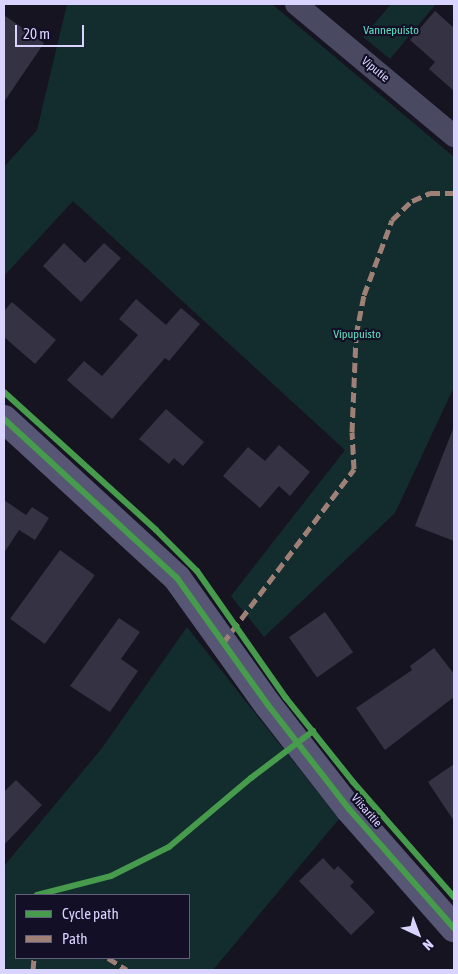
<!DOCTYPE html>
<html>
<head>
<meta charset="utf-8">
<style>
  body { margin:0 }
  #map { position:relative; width:458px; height:974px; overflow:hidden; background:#161421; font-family:"Asap Condensed",sans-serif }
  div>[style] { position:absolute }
  .green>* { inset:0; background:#132c2d }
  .building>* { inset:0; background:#343243; transform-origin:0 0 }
  .street>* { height:22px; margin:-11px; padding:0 11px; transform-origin:11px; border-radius:11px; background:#4a4962 }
  .secondary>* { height:28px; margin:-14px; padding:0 14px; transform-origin:14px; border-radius:14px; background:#575674 }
  .quiet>* { height:5px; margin-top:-2.5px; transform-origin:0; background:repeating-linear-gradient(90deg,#9e8076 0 10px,transparent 0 15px) }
  .cycleway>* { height:6px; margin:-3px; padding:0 3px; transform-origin:3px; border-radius:3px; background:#469c4c }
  span { translate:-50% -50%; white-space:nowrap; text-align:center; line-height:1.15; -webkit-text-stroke:4.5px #130f26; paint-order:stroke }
  .park-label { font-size:12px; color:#5fe0c0 }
  .street-label { font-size:12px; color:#d9d4ff }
  .frame { position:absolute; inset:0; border:5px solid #d9d4ff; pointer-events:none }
  .legend { position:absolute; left:15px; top:894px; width:175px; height:65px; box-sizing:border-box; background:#130f26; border:1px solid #625e7d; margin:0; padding:6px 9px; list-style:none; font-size:15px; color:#d9d4ff }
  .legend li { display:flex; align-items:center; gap:10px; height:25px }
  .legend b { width:25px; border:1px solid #625e7d }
  .north { position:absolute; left:393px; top:909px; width:50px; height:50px; -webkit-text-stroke:4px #130f26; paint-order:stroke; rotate:137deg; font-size:14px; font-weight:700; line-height:20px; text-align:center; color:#d9d4ff }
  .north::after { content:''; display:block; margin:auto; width:18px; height:22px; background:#d9d4ff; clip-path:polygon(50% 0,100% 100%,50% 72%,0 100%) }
  .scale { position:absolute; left:15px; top:25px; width:69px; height:22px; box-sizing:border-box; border:2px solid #d9d4ff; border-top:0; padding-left:6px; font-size:15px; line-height:18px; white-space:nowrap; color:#d9d4ff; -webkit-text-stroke:4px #130f26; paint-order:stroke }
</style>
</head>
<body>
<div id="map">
  <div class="green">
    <i style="clip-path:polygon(67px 4px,272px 4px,454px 157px,454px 387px,395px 513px,264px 637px,231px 596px,345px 450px,73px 201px,4px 276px,4px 167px,37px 130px)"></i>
    <i style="clip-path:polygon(391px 4px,436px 4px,390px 59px,363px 37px)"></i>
    <i style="clip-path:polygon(evenodd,187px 627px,339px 819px,213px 970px,4px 970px,4px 866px,102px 748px,187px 627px,189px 895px,189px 958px,16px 958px,16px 895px,189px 895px)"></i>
  </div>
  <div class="building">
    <i style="clip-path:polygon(435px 11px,454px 28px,454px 91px,429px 69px,435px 62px,410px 40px)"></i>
    <i style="clip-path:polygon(4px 15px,44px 43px,4px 102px)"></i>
    <i style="clip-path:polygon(64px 243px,85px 263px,104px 243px,121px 258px,81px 302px,43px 266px)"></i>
    <i style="clip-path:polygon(136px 299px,166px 325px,181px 308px,200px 324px,169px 361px,165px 358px,112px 419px,67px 380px,84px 361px,102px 376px,138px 335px,119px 319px)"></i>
    <i style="clip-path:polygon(12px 302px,56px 340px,35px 364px,4px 337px,4px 311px)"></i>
    <i style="clip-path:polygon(166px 409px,204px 442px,183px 466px,174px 458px,169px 464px,139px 439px)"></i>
    <i style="clip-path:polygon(453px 429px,454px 430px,454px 541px,415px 526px)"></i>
    <i style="clip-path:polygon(279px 445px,310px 472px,290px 496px,279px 486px,260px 508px,223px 476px,248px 447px,265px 461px)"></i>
    <i style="clip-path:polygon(4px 500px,26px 515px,32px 507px,49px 518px,35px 540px,19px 530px,4px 553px)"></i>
    <i style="left:60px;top:550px;width:43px;height:85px;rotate:36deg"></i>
    <i style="left:325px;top:612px;width:49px;height:44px;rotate:55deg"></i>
    <i style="clip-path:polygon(119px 618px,140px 632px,121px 659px,138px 671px,110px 712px,70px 686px)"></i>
    <i style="clip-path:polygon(434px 648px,454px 674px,454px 697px,385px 750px,356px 708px,412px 670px,410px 666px)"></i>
    <i style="clip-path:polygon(454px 764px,454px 821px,428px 782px)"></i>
    <i style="clip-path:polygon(16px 780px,42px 805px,4px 845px,4px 792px)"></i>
    <i style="clip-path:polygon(323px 858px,334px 870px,338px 866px,354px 882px,350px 886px,375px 912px,351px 935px,299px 881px)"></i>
  </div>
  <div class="street">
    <i style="left:296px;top:4px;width:206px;rotate:39.9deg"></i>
  </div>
  <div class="secondary">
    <i style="left:4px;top:419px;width:235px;rotate:42.6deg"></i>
    <i style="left:177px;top:578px;width:156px;rotate:54.4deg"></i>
    <i style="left:268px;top:705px;width:132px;rotate:52.1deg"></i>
    <i style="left:349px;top:809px;width:159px;rotate:48.6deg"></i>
  </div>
  <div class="quiet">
    <i style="left:223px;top:643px;width:218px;rotate:-53deg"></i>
    <i style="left:354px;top:469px;width:37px;rotate:-93deg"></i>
    <i style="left:352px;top:432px;width:97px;rotate:-87.6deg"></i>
    <i style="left:356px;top:335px;width:41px;rotate:-78.7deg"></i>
    <i style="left:364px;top:295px;width:80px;rotate:-69.5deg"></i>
    <i style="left:392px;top:220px;width:28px;rotate:-44deg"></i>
    <i style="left:412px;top:201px;width:20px;rotate:-24deg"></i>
    <i style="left:430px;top:193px;width:24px"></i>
    <i style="left:108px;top:958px;width:22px;rotate:32deg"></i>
    <i style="left:33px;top:970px;width:12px;rotate:-85deg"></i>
  </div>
  <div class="cycleway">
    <i style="left:4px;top:392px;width:205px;rotate:42.2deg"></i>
    <i style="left:156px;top:530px;width:58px;rotate:45deg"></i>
    <i style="left:197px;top:571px;width:155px;rotate:55deg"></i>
    <i style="left:286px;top:698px;width:107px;rotate:51.4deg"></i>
    <i style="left:353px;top:782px;width:153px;rotate:48.7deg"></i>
    <i style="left:4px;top:419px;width:235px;rotate:42.6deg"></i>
    <i style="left:177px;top:578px;width:156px;rotate:54.4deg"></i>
    <i style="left:268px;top:705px;width:132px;rotate:52.1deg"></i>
    <i style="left:349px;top:809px;width:159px;rotate:48.6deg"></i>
    <i style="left:37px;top:895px;width:76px;rotate:-14.4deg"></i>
    <i style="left:111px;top:876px;width:65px;rotate:-26.6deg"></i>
    <i style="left:169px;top:847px;width:107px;rotate:-40.1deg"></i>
    <i style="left:251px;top:778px;width:78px;rotate:-37.2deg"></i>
  </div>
  <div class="park-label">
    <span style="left:391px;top:31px">Vannepuisto</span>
    <span style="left:357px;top:335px">Vipupuisto</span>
  </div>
  <div class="street-label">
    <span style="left:375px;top:70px;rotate:40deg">Viputie</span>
    <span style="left:366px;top:811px;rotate:49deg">Viisaritie</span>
  </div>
  <div class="frame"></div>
  <ul class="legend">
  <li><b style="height:6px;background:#469c4c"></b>Cycle path</li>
  <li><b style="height:6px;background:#9e8076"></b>Path</li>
  </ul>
  <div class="north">N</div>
  <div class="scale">20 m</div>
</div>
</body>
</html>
